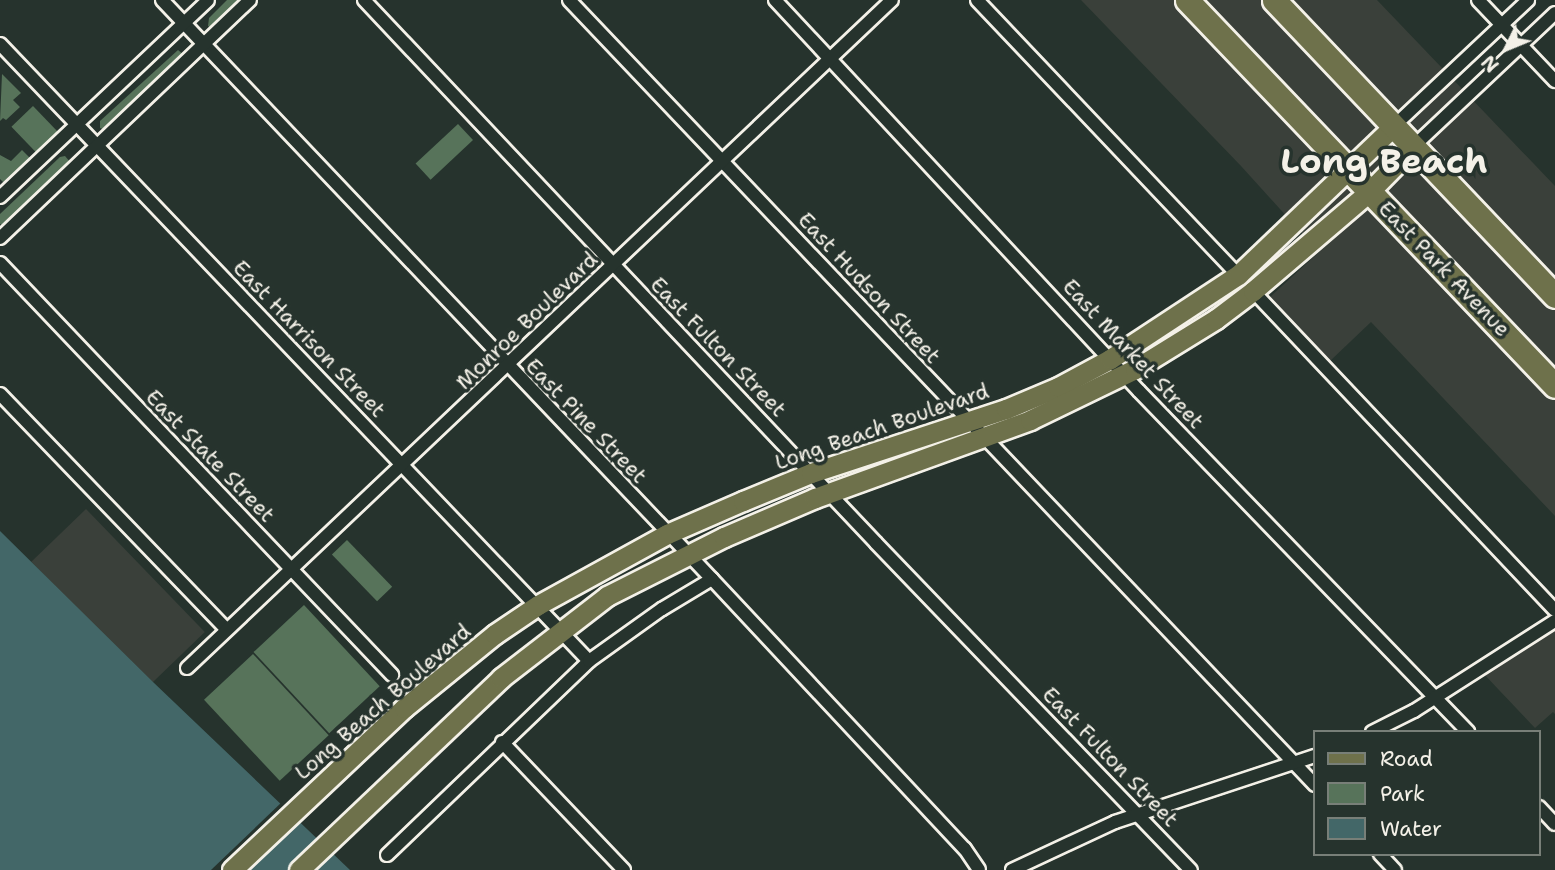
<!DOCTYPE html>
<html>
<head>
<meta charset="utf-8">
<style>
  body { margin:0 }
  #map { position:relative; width:1555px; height:870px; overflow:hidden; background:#26332d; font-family:"Shantell Sans",sans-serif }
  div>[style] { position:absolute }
  .built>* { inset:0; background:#3a403a; transform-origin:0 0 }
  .green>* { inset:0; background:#57735a; transform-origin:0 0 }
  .water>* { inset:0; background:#436768 }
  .pier>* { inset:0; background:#26332d }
  .roads { filter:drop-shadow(2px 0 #f4f1e8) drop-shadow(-2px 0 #f4f1e8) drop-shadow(0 2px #f4f1e8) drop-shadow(0 -2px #f4f1e8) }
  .street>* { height:12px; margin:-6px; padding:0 6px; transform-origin:6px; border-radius:6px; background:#26332d }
  .primary>* { height:19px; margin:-9.5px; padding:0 9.5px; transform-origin:9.5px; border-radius:9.5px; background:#6e714b }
  .highway>* { height:23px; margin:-11.5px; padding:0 11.5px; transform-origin:11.5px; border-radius:11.5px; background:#6e714b }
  span { translate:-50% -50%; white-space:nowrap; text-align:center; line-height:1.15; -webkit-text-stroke:7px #26332d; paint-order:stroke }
  .street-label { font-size:21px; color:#f4f1e8 }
  .town-label { font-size:35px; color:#f4f1e8; font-weight:700 }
  .legend { position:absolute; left:1313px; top:730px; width:228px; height:126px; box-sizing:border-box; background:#26332d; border:2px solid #787f78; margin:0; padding:9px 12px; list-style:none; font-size:21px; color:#f4f1e8 }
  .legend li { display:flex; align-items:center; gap:14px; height:35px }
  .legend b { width:35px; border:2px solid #787f78 }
  .north { position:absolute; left:1471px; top:14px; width:70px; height:70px; -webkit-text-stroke:5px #26332d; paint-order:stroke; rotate:227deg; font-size:19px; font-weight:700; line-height:28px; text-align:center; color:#f4f1e8 }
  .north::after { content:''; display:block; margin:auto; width:24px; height:32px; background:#f4f1e8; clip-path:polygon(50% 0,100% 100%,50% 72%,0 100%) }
</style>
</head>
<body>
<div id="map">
  <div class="built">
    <i style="clip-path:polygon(1081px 0,1377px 0,1555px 186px,1555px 516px,1371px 322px,1330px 361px,1270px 297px,1319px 252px,1241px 166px)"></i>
    <i style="left:86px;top:509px;width:171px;height:76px;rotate:46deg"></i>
    <i style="clip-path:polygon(1555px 619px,1555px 714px,1553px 712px,1535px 728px,1481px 671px)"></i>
  </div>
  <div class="green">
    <i style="clip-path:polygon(227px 0,246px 0,213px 29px,208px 26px,209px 18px)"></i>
    <i style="clip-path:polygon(178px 50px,184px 55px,182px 60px,105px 130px,100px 128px,100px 121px)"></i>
    <i style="clip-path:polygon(2px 74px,21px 93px,13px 100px,20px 107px,6px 120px,3px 118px,0 121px)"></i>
    <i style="left:33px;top:106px;width:36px;height:30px;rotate:46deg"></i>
    <i style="left:458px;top:124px;width:22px;height:58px;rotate:47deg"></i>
    <i style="clip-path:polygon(22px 150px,30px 158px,4px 183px,0 179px,0 155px,11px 161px)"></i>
    <i style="clip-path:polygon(65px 156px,71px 163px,4px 226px,0 224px,0 214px,60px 157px)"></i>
    <i style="left:347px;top:540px;width:65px;height:21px;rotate:46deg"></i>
    <i style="left:304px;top:605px;width:111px;height:69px;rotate:47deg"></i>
    <i style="left:253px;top:654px;width:111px;height:67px;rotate:47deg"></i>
  </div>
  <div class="water">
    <i style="clip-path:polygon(0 531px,153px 682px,350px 870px,0 870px)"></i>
  </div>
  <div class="pier">
    <i style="clip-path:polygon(283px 801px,303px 820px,250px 870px,211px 870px)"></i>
  </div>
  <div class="roads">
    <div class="street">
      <i style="left:162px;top:0;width:799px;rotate:46.47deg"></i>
      <i style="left:712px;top:579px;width:370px;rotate:46.9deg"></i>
      <i style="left:965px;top:849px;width:25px;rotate:56deg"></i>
      <i style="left:364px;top:0;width:746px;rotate:46.68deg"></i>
      <i style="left:876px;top:543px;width:454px;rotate:46.1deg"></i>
      <i style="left:569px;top:0;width:1083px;rotate:46.46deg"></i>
      <i style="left:775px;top:0;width:534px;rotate:47.05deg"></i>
      <i style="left:1139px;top:391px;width:474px;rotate:46deg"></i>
      <i style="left:977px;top:0;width:379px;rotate:46.5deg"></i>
      <i style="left:1478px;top:0;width:112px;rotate:46.5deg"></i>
      <i style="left:0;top:44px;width:853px;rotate:46.33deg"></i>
      <i style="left:1394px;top:126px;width:184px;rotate:-43.2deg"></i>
      <i style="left:1414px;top:146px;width:194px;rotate:-43.3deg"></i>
      <i style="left:0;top:197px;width:286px;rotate:-43.4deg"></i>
      <i style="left:0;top:238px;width:345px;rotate:-43.6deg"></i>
      <i style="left:0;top:263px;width:569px;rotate:46.42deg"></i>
      <i style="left:1253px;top:291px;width:439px;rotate:46.6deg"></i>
      <i style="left:0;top:394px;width:326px;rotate:46.1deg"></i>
      <i style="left:187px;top:668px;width:971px;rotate:-43.46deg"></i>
      <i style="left:1372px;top:732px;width:47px;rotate:-26.6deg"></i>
      <i style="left:1414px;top:711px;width:167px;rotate:-32.6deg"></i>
      <i style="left:502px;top:742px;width:177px;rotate:46.4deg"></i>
      <i style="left:1539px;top:807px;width:23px;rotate:47deg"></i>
      <i style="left:1380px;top:854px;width:22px;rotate:47deg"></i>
      <i style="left:387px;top:855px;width:280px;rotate:-43.8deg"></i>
      <i style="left:589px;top:661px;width:90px;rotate:-35.5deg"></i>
      <i style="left:662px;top:609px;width:58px;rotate:-31deg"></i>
      <i style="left:1012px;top:870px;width:114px;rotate:-25deg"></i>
      <i style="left:1115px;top:822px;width:211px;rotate:-18.3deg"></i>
    </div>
    <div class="primary">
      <i style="left:232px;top:870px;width:236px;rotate:-43.3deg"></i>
      <i style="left:404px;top:708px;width:117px;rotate:-39.1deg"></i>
      <i style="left:495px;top:634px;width:52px;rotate:-34deg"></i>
      <i style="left:538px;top:605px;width:147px;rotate:-28.8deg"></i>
      <i style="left:667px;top:534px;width:83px;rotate:-23.5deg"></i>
      <i style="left:743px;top:501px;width:74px;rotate:-22.4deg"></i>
      <i style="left:811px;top:473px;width:205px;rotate:-18.2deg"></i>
      <i style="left:1006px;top:409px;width:56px;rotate:-22.9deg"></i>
      <i style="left:1058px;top:387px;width:59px;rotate:-28.3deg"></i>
      <i style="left:1110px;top:359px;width:153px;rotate:-33.3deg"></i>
      <i style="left:1238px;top:275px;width:216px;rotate:-43.7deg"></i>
      <i style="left:299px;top:870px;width:279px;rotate:-43.5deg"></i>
      <i style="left:501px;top:678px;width:134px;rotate:-37.7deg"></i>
      <i style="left:607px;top:596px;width:131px;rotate:-26.8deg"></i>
      <i style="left:724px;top:537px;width:99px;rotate:-23.2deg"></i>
      <i style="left:815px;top:498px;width:229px;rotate:-19.9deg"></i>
      <i style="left:1030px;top:420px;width:117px;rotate:-25.9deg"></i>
      <i style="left:1135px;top:369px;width:95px;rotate:-31.7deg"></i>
      <i style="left:1216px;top:319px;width:46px;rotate:-37.1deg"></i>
      <i style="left:1253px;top:291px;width:154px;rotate:-40.5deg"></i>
      <i style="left:1370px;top:191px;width:63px;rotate:-45.6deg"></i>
    </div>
    <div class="highway">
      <i style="left:1187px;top:0;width:533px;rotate:46.37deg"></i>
      <i style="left:1274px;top:0;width:408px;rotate:46.5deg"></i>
    </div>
  </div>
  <div class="street-label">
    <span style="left:1444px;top:269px;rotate:46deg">East Park Avenue</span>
    <span style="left:869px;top:288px;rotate:47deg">East Hudson Street</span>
    <span style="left:527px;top:321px;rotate:-44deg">Monroe Boulevard</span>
    <span style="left:309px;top:339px;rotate:46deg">East Harrison Street</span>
    <span style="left:718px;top:347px;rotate:46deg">East Fulton Street</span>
    <span style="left:1133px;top:354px;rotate:47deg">East Market Street</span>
    <span style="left:586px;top:421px;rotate:46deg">East Pine Street</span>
    <span style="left:882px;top:427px;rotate:-19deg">Long Beach Boulevard</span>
    <span style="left:210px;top:456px;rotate:46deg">East State Street</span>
    <span style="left:383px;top:702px;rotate:-41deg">Long Beach Boulevard</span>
    <span style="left:1110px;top:757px;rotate:46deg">East Fulton Street</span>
  </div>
  <div class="town-label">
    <span style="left:1384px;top:161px">Long Beach</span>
  </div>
  <ul class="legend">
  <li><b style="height:9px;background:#6e714b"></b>Road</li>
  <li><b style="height:19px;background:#57735a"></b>Park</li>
  <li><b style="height:19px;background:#436768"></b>Water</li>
  </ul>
  <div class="north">N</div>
</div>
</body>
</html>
